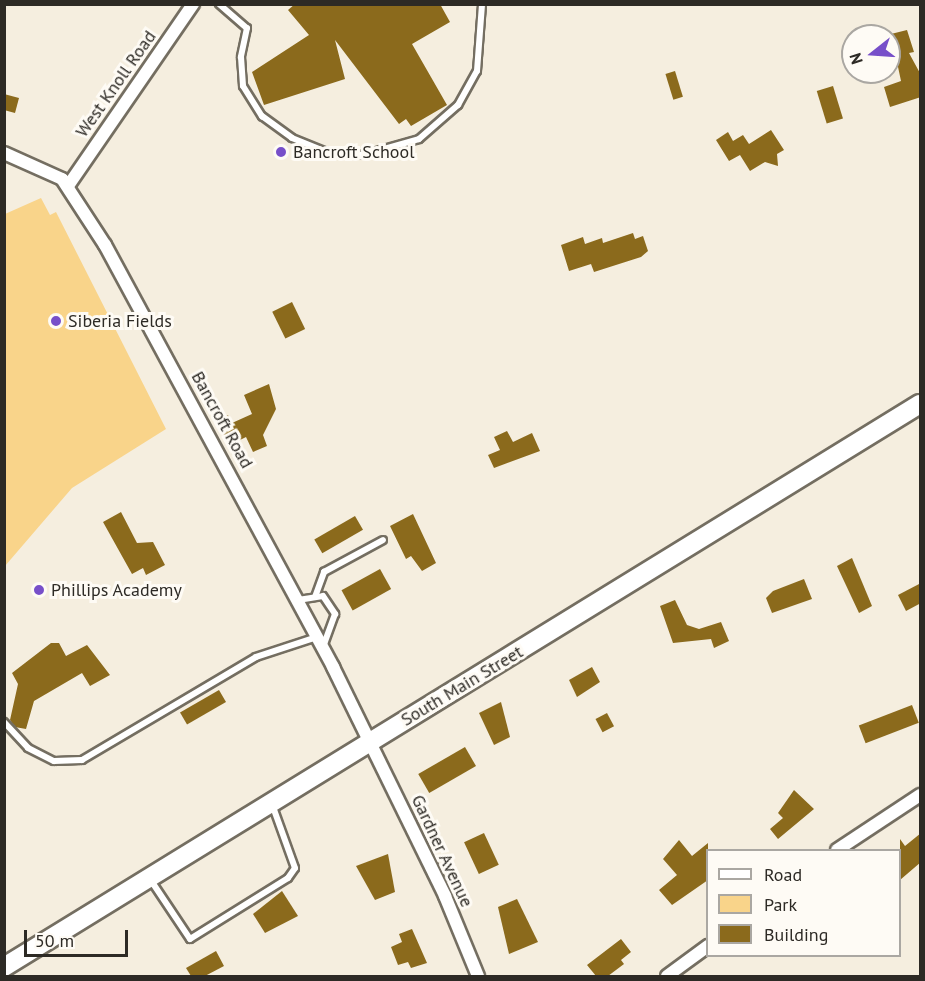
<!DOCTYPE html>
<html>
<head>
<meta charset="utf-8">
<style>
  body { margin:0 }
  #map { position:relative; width:925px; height:981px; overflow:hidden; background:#f5eedf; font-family:"PT Sans",sans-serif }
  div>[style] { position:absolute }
  .green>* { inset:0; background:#f9d48a }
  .building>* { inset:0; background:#8b6a1c; transform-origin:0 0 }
  .roads { filter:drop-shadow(2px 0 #746e61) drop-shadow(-2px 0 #746e61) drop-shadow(0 2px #746e61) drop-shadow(0 -2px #746e61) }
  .lane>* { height:6px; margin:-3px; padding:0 3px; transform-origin:3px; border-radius:3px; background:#fff }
  .street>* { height:12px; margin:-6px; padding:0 6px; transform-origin:6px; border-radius:6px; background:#fff }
  .primary>* { height:18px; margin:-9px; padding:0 9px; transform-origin:9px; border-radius:9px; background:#fff }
  .dots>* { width:16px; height:16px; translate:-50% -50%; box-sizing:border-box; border:3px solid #fefbf5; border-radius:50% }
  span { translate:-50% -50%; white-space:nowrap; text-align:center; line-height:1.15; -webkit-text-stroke:6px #fefbf5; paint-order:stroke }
  .street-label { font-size:18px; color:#2d2a25 }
  .poi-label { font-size:18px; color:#2d2a25 }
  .left { translate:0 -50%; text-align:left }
  .frame { position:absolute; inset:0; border:6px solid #2d2a25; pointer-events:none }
  .legend { position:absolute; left:706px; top:849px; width:195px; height:108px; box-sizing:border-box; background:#fefbf5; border:2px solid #aaa7a2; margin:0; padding:8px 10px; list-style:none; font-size:18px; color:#2d2a25 }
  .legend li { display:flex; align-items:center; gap:12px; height:30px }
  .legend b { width:30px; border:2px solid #aaa7a2 }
  .north { position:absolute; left:841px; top:24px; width:60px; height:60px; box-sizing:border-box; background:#fefbf5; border:2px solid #aaa7a2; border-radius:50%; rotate:253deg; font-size:16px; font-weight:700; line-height:24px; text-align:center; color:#2d2a25 }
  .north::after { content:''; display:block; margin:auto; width:21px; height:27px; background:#774fc9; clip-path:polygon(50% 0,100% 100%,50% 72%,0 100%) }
  .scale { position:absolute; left:24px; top:930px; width:104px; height:27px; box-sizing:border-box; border:3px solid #2d2a25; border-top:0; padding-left:8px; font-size:18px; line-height:21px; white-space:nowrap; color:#2d2a25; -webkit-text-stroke:4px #fefbf5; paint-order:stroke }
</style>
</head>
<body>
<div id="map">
  <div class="green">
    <i style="clip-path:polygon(41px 198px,50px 215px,56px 212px,166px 429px,72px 488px,5px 566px,5px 214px)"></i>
  </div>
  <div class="building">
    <i style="clip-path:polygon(295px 4px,440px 4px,450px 22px,412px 44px,447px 105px,411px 126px,406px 119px,399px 124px,335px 40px,345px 79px,264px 105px,252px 72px,309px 35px,288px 10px)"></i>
    <i style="clip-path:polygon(907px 30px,914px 52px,909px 53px,921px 75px,921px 97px,890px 107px,884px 87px,901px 81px,891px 34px)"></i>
    <i style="left:675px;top:71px;width:27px;height:10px;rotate:73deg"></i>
    <i style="left:833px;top:86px;width:34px;height:17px;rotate:73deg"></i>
    <i style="clip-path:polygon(4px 94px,19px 98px,15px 113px,4px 110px)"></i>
    <i style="clip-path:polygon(771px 130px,784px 150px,777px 154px,778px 166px,765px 162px,750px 171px,740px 155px,729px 161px,716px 140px,728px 132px,733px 141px,743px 135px,749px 144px)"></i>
    <i style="clip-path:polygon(633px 233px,635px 239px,643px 236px,648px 251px,641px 257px,594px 272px,591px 264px,569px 271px,561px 245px,583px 237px,585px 244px,602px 238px,603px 243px)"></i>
    <i style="left:292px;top:302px;width:30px;height:22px;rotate:64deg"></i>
    <i style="clip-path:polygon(269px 384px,276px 409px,263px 435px,267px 446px,253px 452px,246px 437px,228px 446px,217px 420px,228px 415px,232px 423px,252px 414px,244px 395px)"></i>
    <i style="clip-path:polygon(507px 431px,513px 442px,532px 433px,540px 451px,494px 468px,488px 455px,500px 450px,494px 437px)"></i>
    <i style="clip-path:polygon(121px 512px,137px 543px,153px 542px,165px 565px,146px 575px,143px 568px,132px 574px,103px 522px)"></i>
    <i style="clip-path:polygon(413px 514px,436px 563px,422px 571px,411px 556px,406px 559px,390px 526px)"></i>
    <i style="left:355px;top:516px;width:16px;height:47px;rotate:60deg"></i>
    <i style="clip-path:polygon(852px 558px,872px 606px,859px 613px,837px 566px)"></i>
    <i style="left:380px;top:569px;width:23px;height:44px;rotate:61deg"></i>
    <i style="clip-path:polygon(804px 579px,812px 599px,772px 613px,766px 598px,773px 591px)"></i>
    <i style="clip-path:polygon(921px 583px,921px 603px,906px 611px,898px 595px)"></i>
    <i style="clip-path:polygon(675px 600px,687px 625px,699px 629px,721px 622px,729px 641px,714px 648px,711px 639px,673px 643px,660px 606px)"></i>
    <i style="clip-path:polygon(51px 643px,59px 643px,66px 656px,87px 645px,110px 675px,90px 686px,82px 673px,34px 701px,26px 729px,15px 727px,10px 720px,18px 684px,12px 673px)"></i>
    <i style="clip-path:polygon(592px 667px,600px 682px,577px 697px,569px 680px)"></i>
    <i style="left:219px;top:690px;width:14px;height:45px;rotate:60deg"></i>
    <i style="clip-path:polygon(501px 702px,510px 737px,494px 745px,479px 713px)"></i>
    <i style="left:912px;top:705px;width:19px;height:57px;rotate:69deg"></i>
    <i style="left:607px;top:713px;width:15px;height:13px;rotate:62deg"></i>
    <i style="left:465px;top:747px;width:22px;height:54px;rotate:60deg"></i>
    <i style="clip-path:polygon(794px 790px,814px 809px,778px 839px,770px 829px,783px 818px,778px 813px)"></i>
    <i style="left:484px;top:833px;width:35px;height:22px;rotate:65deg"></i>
    <i style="clip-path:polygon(921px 833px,921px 862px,900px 880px,900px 839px,905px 846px)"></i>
    <i style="clip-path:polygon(679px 840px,692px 856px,708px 843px,708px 880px,672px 905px,659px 890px,677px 875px,663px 859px)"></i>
    <i style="clip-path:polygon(388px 854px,395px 892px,375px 900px,356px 866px)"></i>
    <i style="clip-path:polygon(282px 891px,298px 916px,265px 933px,253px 914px)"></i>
    <i style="clip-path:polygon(517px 899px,538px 942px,509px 954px,498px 907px)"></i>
    <i style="clip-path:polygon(412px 929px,427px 963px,411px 968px,408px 962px,398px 965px,391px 947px,402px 942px,399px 934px)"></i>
    <i style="clip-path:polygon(621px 939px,631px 952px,621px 960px,624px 964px,608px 976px,596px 976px,587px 965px)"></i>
    <i style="clip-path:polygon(216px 951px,224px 966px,205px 976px,191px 976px,186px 968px)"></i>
  </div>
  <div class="roads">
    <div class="lane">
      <i style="left:219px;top:4px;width:37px;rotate:41deg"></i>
      <i style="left:247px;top:28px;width:30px;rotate:102deg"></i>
      <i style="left:241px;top:57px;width:29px;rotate:86deg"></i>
      <i style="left:243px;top:86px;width:36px;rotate:58deg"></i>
      <i style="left:262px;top:116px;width:37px;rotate:36deg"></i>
      <i style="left:292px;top:138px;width:40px;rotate:22deg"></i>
      <i style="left:329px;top:153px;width:34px;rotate:3deg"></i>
      <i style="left:363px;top:155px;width:58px;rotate:-15.9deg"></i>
      <i style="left:419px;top:139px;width:52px;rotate:-41.1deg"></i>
      <i style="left:458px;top:105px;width:39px;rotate:-61deg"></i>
      <i style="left:477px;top:71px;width:67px;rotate:-85.7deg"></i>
      <i style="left:315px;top:597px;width:27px;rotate:-70deg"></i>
      <i style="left:324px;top:572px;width:67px;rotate:-28.5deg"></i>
      <i style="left:298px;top:600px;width:25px;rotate:-9deg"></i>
      <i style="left:323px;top:596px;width:22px;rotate:56deg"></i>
      <i style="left:335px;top:614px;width:35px;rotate:110deg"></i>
      <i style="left:4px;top:722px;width:35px;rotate:47deg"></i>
      <i style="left:28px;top:748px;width:29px;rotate:27deg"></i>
      <i style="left:54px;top:761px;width:28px;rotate:-2deg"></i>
      <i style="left:82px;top:760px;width:202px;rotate:-30.6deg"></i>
      <i style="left:256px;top:657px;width:64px;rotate:-18.2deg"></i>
      <i style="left:150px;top:879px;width:72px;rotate:56.3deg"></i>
      <i style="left:190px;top:939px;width:115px;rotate:-31.9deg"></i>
      <i style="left:288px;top:878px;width:12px;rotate:-55deg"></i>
      <i style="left:295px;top:868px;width:68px;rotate:-109.8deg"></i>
    </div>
    <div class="street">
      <i style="left:4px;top:153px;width:64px;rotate:24.1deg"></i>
      <i style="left:62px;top:179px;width:79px;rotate:56.9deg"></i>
      <i style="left:105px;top:245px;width:480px;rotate:61.6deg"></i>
      <i style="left:333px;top:667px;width:255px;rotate:63.9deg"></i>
      <i style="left:445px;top:896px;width:87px;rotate:67.6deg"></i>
      <i style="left:68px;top:186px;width:221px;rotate:-55.5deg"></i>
      <i style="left:837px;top:850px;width:100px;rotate:-33.5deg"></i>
      <i style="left:667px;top:976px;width:51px;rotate:-36.2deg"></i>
    </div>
    <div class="primary">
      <i style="left:4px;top:967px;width:1075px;rotate:-31.58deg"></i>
    </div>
  </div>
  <div class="dots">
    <i style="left:281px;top:152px;background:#774fc9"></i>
    <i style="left:56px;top:321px;background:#774fc9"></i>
    <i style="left:39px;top:590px;background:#774fc9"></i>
  </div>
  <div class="street-label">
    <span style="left:116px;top:84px;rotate:-55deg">West Knoll Road</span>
    <span style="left:222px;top:420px;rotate:61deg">Bancroft Road</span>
    <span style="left:462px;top:686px;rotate:-31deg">South Main Street</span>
    <span style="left:442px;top:851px;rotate:65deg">Gardner Avenue</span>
  </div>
  <div class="poi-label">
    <span class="left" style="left:293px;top:152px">Bancroft School</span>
    <span class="left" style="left:68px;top:321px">Siberia Fields</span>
    <span class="left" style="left:51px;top:590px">Phillips Academy</span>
  </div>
  <div class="frame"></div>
  <ul class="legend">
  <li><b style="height:8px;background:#fff"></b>Road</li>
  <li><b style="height:16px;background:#f9d48a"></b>Park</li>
  <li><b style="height:16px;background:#8b6a1c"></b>Building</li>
  </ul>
  <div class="north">N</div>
  <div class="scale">50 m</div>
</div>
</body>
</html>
